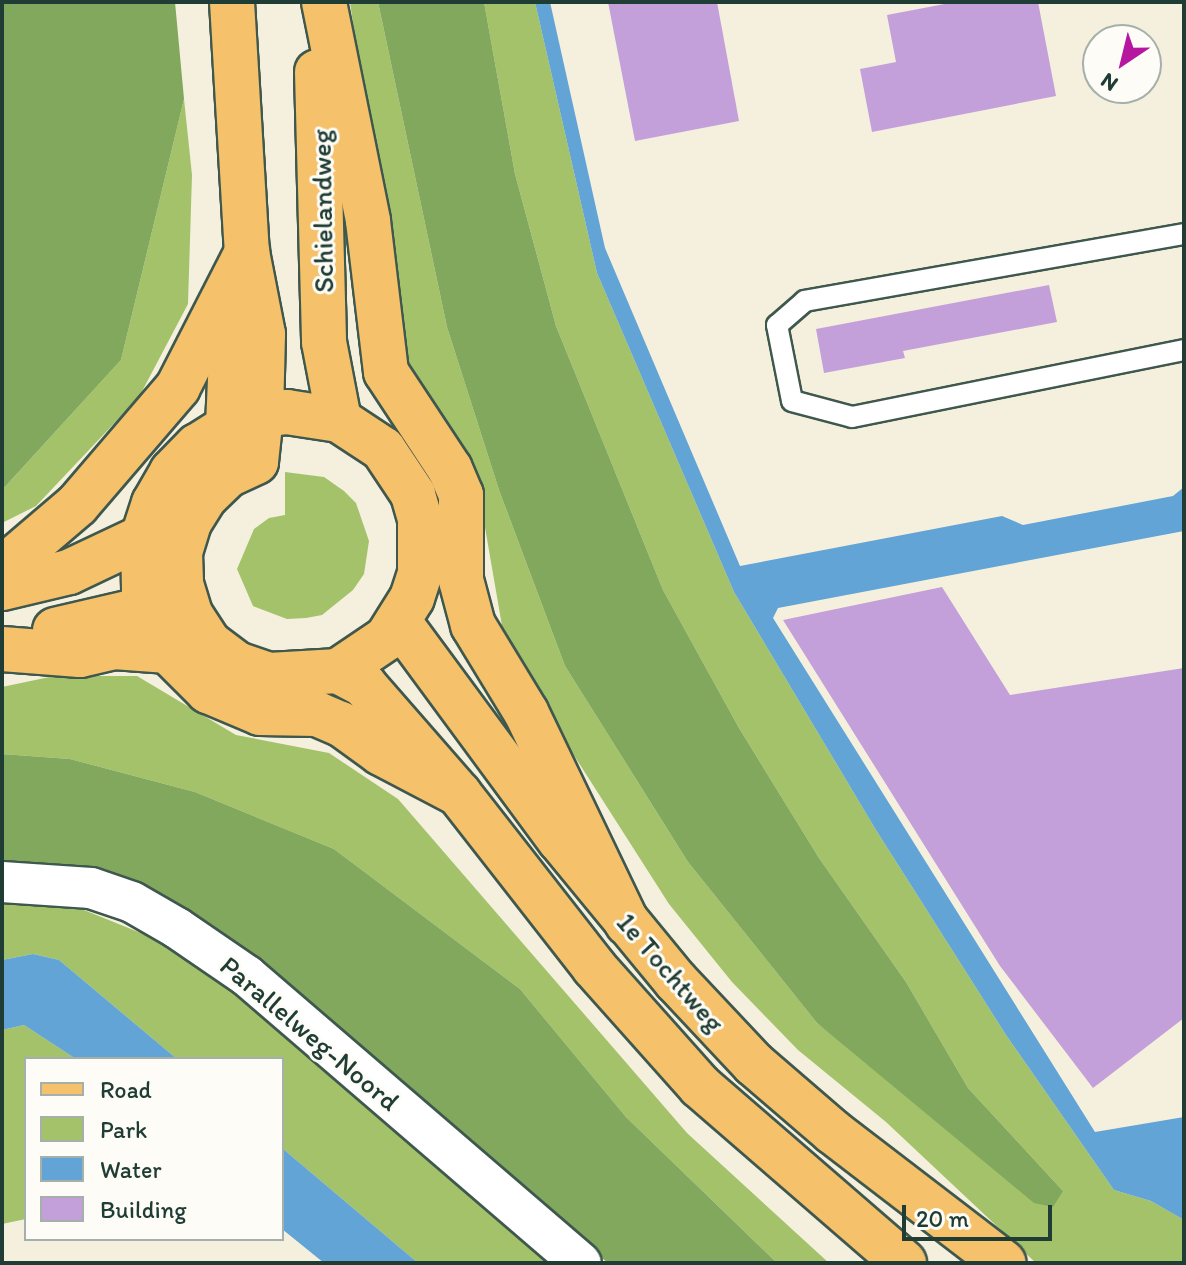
<!DOCTYPE html>
<html>
<head>
<meta charset="utf-8">
<style>
  body { margin:0 }
  #map { position:relative; width:1186px; height:1265px; overflow:hidden; background:#f5f0de; font-family:Itim,sans-serif }
  div>[style] { position:absolute }
  .green>* { inset:0; background:#a3c26a }
  .forest>* { inset:0; background:#82a85e }
  .water>* { inset:0; background:#61a4d5 }
  .building>* { inset:0; background:#c3a0d9 }
  .roads { filter:drop-shadow(2px 0 #3f584e) drop-shadow(-2px 0 #3f584e) drop-shadow(0 2px #3f584e) drop-shadow(0 -2px #3f584e) }
  .service>* { height:20px; margin:-10px; padding:0 10px; transform-origin:10px; border-radius:10px; background:#fff }
  .minor>* { height:40px; margin:-20px; padding:0 20px; transform-origin:20px; border-radius:20px; background:#fff }
  .primary>* { height:44px; margin:-22px; padding:0 22px; transform-origin:22px; border-radius:22px; background:#f5c16b }
  .motorway>* { height:44px; margin:-22px; padding:0 22px; transform-origin:22px; border-radius:22px; background:#f5c16b }
  span { translate:-50% -50%; white-space:nowrap; text-align:center; line-height:1.15; -webkit-text-stroke:6px #fdfcf7; paint-order:stroke }
  .street-label { font-size:28px; color:#1f3d34 }
  .frame { position:absolute; inset:0; border:4px solid #1f3d34; pointer-events:none }
  .legend { position:absolute; left:24px; top:1057px; width:260px; height:184px; box-sizing:border-box; background:#fdfcf7; border:2px solid #a4b0a9; margin:0; padding:10px 14px; list-style:none; font-size:24px; color:#1f3d34 }
  .legend li { display:flex; align-items:center; gap:16px; height:40px }
  .legend b { width:40px; border:2px solid #a4b0a9 }
  .north { position:absolute; left:1082px; top:24px; width:80px; height:80px; box-sizing:border-box; background:#fdfcf7; border:2px solid #a4b0a9; border-radius:50%; rotate:215deg; font-size:22px; font-weight:700; line-height:32px; text-align:center; color:#1f3d34 }
  .north::after { content:''; display:block; margin:auto; width:28px; height:36px; background:#b5179e; clip-path:polygon(50% 0,100% 100%,50% 72%,0 100%) }
  .scale { position:absolute; left:902px; top:1205px; width:150px; height:36px; box-sizing:border-box; border:4px solid #1f3d34; border-top:0; padding-left:10px; font-size:24px; line-height:28px; white-space:nowrap; color:#1f3d34; -webkit-text-stroke:6px #fdfcf7; paint-order:stroke }
</style>
</head>
<body>
<div id="map">
  <div class="green">
    <i style="clip-path:polygon(350px 2px,378px 2px,447px 327px,499px 490px,565px 666px,688px 862px,817px 1023px,921px 1104px,1063px 1191px,968px 1088px,906px 982px,819px 858px,739px 728px,663px 590px,556px 326px,515px 174px,484px 2px,535px 2px,597px 273px,734px 592px,876px 830px,1006px 1035px,1114px 1190px,1151px 1201px,1184px 1220px,1184px 1263px,1036px 1263px,886px 1122px,798px 1050px,732px 982px,669px 904px,506px 649px,482px 510px,417px 388px,396px 327px)"></i>
    <i style="clip-path:polygon(184px 99px,192px 175px,188px 304px,139px 397px,36px 506px,2px 523px,2px 490px,121px 360px)"></i>
    <i style="clip-path:polygon(285px 472px,324px 477px,344px 491px,356px 503px,369px 541px,364px 574px,353px 590px,322px 615px,306px 618px,287px 619px,253px 606px,237px 569px,254px 529px,269px 518px,285px 515px)"></i>
    <i style="clip-path:polygon(78px 671px,88px 676px,137px 676px,236px 735px,329px 753px,398px 799px,687px 1133px,829px 1263px,777px 1263px,626px 1117px,520px 989px,334px 849px,195px 792px,70px 759px,2px 754px,2px 687px)"></i>
    <i style="clip-path:polygon(26px 902px,84px 910px,168px 944px,237px 993px,550px 1263px,418px 1263px,282px 1148px,282px 1059px,177px 1059px,59px 960px,33px 954px,2px 960px,2px 903px)"></i>
    <i style="clip-path:polygon(24px 1025px,76px 1059px,26px 1059px,26px 1219px,2px 1224px,2px 1030px)"></i>
  </div>
  <div class="forest">
    <i style="clip-path:polygon(2px 2px,175px 2px,184px 99px,121px 360px,2px 490px)"></i>
    <i style="clip-path:polygon(378px 2px,484px 2px,515px 174px,556px 326px,663px 590px,739px 728px,819px 858px,906px 982px,968px 1088px,1063px 1191px,1053px 1207px,1034px 1203px,817px 1023px,688px 862px,565px 666px,499px 490px,447px 327px)"></i>
    <i style="clip-path:polygon(2px 754px,70px 759px,195px 792px,334px 849px,520px 989px,626px 1117px,777px 1263px,608px 1263px,536px 1203px,96px 872px,54px 863px,2px 863px)"></i>
  </div>
  <div class="water">
    <i style="clip-path:polygon(535px 2px,550px 2px,605px 248px,740px 566px,1002px 516px,1023px 525px,1173px 496px,1184px 487px,1184px 531px,778px 608px,773px 618px,1095px 1132px,1184px 1117px,1184px 1220px,1151px 1201px,1114px 1190px,1006px 1035px,876px 830px,734px 592px,597px 273px)"></i>
    <i style="clip-path:polygon(33px 954px,59px 960px,177px 1059px,76px 1059px,24px 1025px,2px 1030px,2px 960px)"></i>
    <i style="clip-path:polygon(282px 1148px,418px 1263px,324px 1263px,282px 1229px)"></i>
  </div>
  <div class="building">
    <i style="clip-path:polygon(608px 2px,717px 2px,739px 121px,635px 141px)"></i>
    <i style="clip-path:polygon(955px 2px,1038px 2px,1056px 96px,872px 132px,860px 69px,896px 62px,887px 15px)"></i>
    <i style="clip-path:polygon(1049px 285px,1057px 322px,903px 351px,905px 358px,824px 373px,816px 329px)"></i>
    <i style="clip-path:polygon(942px 587px,1010px 695px,1184px 668px,1184px 1018px,1093px 1088px,1000px 966px,783px 620px)"></i>
  </div>
  <div class="roads">
    <div class="service">
      <i style="left:1184px;top:234px;width:385px;rotate:170deg"></i>
      <i style="left:805px;top:301px;width:37px;rotate:139deg"></i>
      <i style="left:777px;top:325px;width:77px;rotate:78.8deg"></i>
      <i style="left:792px;top:401px;width:62px;rotate:14.9deg"></i>
      <i style="left:852px;top:417px;width:339px;rotate:-11.4deg"></i>
    </div>
    <div class="minor">
      <i style="left:2px;top:882px;width:89px;rotate:3.9deg"></i>
      <i style="left:91px;top:888px;width:43px;rotate:18.9deg"></i>
      <i style="left:132px;top:902px;width:52px;rotate:30deg"></i>
      <i style="left:177px;top:928px;width:85px;rotate:34.4deg"></i>
      <i style="left:247px;top:976px;width:440px;rotate:40.7deg"></i>
    </div>
    <div class="primary">
      <i style="left:232px;top:2px;width:250px;rotate:86.6deg"></i>
      <i style="left:247px;top:252px;width:84px;rotate:79deg"></i>
      <i style="left:263px;top:334px;width:81px;rotate:91.4deg"></i>
      <i style="left:261px;top:415px;width:47px;rotate:96.1deg"></i>
      <i style="left:256px;top:462px;width:31px;rotate:155deg"></i>
      <i style="left:228px;top:475px;width:32px;rotate:136deg"></i>
      <i style="left:205px;top:497px;width:31px;rotate:122deg"></i>
      <i style="left:189px;top:523px;width:31px;rotate:107deg"></i>
      <i style="left:180px;top:553px;width:31px;rotate:88deg"></i>
      <i style="left:181px;top:584px;width:31px;rotate:73deg"></i>
      <i style="left:190px;top:614px;width:35px;rotate:57deg"></i>
      <i style="left:209px;top:643px;width:35px;rotate:37deg"></i>
      <i style="left:237px;top:664px;width:34px;rotate:19deg"></i>
      <i style="left:269px;top:675px;width:69px;rotate:-3.3deg"></i>
      <i style="left:338px;top:671px;width:59px;rotate:-34deg"></i>
      <i style="left:387px;top:638px;width:47px;rotate:-58deg"></i>
      <i style="left:412px;top:598px;width:26px;rotate:-72deg"></i>
      <i style="left:420px;top:573px;width:54px;rotate:-90deg"></i>
      <i style="left:420px;top:519px;width:26px;rotate:-106deg"></i>
      <i style="left:413px;top:494px;width:54px;rotate:-123.7deg"></i>
      <i style="left:383px;top:449px;width:53px;rotate:-146.6deg"></i>
      <i style="left:339px;top:420px;width:53px;rotate:-171.3deg"></i>
      <i style="left:287px;top:412px;width:26px;rotate:173deg"></i>
      <i style="left:261px;top:415px;width:35px;rotate:160deg"></i>
      <i style="left:228px;top:427px;width:36px;rotate:148deg"></i>
      <i style="left:197px;top:446px;width:36px;rotate:134deg"></i>
      <i style="left:172px;top:472px;width:36px;rotate:120deg"></i>
      <i style="left:154px;top:503px;width:36px;rotate:108deg"></i>
      <i style="left:143px;top:537px;width:54px;rotate:88.9deg"></i>
      <i style="left:144px;top:591px;width:65px;rotate:68.2deg"></i>
      <i style="left:168px;top:651px;width:57px;rotate:45deg"></i>
      <i style="left:208px;top:691px;width:56px;rotate:22.9deg"></i>
      <i style="left:260px;top:713px;width:57px;rotate:1deg"></i>
      <i style="left:317px;top:714px;width:26px;rotate:23deg"></i>
      <i style="left:341px;top:724px;width:49px;rotate:35.9deg"></i>
      <i style="left:381px;top:753px;width:88px;rotate:27.7deg"></i>
      <i style="left:324px;top:2px;width:223px;rotate:78.6deg"></i>
      <i style="left:368px;top:221px;width:152px;rotate:83.2deg"></i>
      <i style="left:386px;top:372px;width:116px;rotate:56.6deg"></i>
      <i style="left:450px;top:469px;width:28px;rotate:67deg"></i>
      <i style="left:461px;top:495px;width:85px;rotate:90deg"></i>
      <i style="left:461px;top:580px;width:47px;rotate:75.1deg"></i>
      <i style="left:473px;top:625px;width:102px;rotate:58.7deg"></i>
      <i style="left:526px;top:712px;width:234px;rotate:64.4deg"></i>
      <i style="left:317px;top:72px;width:270px;rotate:88.5deg"></i>
      <i style="left:324px;top:342px;width:79px;rotate:79.1deg"></i>
      <i style="left:228px;top:427px;width:94px;rotate:-87.6deg"></i>
      <i style="left:232px;top:333px;width:56px;rotate:-79.7deg"></i>
      <i style="left:399px;top:622px;width:271px;rotate:53.6deg"></i>
      <i style="left:560px;top:840px;width:183px;rotate:50.6deg"></i>
      <i style="left:676px;top:981px;width:114px;rotate:46.8deg"></i>
      <i style="left:754px;top:1064px;width:104px;rotate:40.7deg"></i>
      <i style="left:833px;top:1132px;width:215px;rotate:37.5deg"></i>
      <i style="left:338px;top:671px;width:30px;rotate:28deg"></i>
      <i style="left:364px;top:685px;width:145px;rotate:48.9deg"></i>
      <i style="left:459px;top:794px;width:219px;rotate:52deg"></i>
      <i style="left:594px;top:967px;width:159px;rotate:48.3deg"></i>
      <i style="left:700px;top:1086px;width:270px;rotate:40.9deg"></i>
    </div>
    <div class="motorway">
      <i style="left:2px;top:569px;width:99px;rotate:-40.5deg"></i>
      <i style="left:77px;top:505px;width:155px;rotate:-49.4deg"></i>
      <i style="left:178px;top:387px;width:152px;rotate:-62.9deg"></i>
      <i style="left:2px;top:588px;width:69px;rotate:-13.4deg"></i>
      <i style="left:69px;top:572px;width:82px;rotate:-25.3deg"></i>
      <i style="left:55px;top:630px;width:97px;rotate:-13.2deg"></i>
      <i style="left:2px;top:649px;width:78px;rotate:4.4deg"></i>
      <i style="left:80px;top:655px;width:35px;rotate:-13deg"></i>
      <i style="left:114px;top:647px;width:54px;rotate:4.2deg"></i>
    </div>
  </div>
  <div class="street-label">
    <span style="left:322px;top:211px;rotate:-91deg">Schielandweg</span>
    <span style="left:671px;top:972px;rotate:49deg">1e Tochtweg</span>
    <span style="left:310px;top:1033px;rotate:40deg">Parallelweg-Noord</span>
  </div>
  <div class="frame"></div>
  <ul class="legend">
  <li><b style="height:10px;background:#f5c16b"></b>Road</li>
  <li><b style="height:22px;background:#a3c26a"></b>Park</li>
  <li><b style="height:22px;background:#61a4d5"></b>Water</li>
  <li><b style="height:22px;background:#c3a0d9"></b>Building</li>
  </ul>
  <div class="north">N</div>
  <div class="scale">20 m</div>
</div>
</body>
</html>
